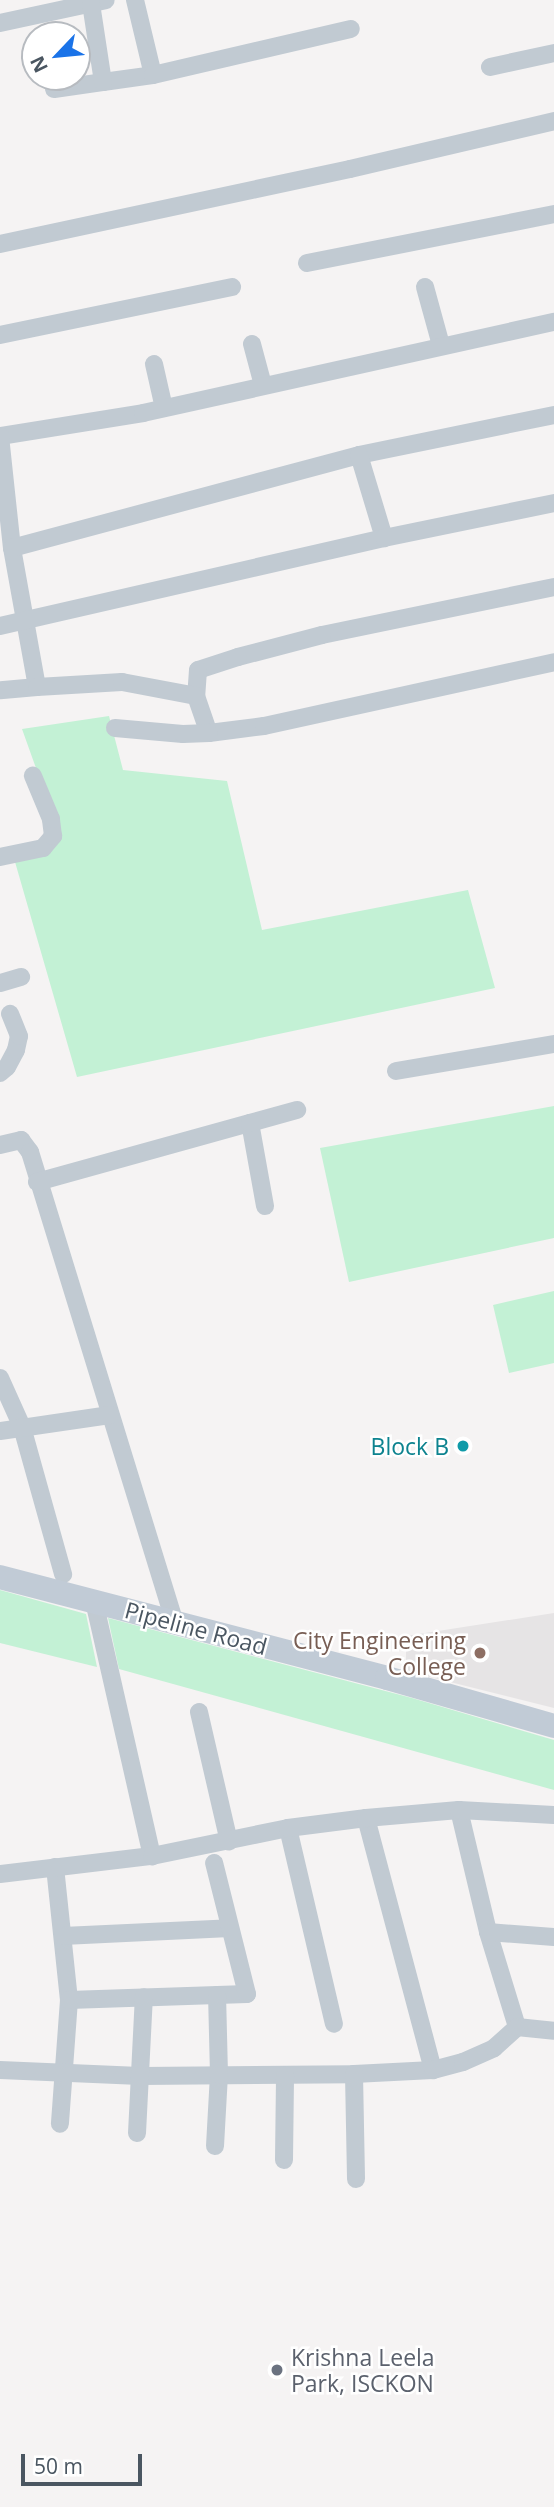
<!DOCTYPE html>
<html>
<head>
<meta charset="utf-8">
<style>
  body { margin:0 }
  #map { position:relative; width:554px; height:2507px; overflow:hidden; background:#f5f3f3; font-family:"Open Sans",sans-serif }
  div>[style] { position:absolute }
  .education>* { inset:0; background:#e6e4e5 }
  .green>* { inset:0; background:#c3f1d5 }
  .street>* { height:18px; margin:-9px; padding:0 9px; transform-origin:9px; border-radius:9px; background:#c1cad2 }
  .secondary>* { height:24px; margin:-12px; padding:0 12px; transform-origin:12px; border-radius:12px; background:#c1cbd6 }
  .dots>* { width:19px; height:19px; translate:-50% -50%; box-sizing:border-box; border:4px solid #fff; border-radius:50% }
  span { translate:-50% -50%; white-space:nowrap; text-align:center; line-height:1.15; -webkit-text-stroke:5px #fff; paint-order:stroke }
  .culture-label { font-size:23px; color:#0d838f }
  .right { translate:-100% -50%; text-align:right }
  .street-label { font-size:23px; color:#4a5661 }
  .education-label { font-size:23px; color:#785e54 }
  .worship-label { font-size:23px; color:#5b616d }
  .left { translate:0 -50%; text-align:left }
  .north { position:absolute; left:21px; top:21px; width:70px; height:70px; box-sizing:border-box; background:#fff; border:2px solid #b7bbc0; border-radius:50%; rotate:244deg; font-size:19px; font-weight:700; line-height:28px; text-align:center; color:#4a5661 }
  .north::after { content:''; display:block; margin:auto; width:24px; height:32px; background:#1a73e8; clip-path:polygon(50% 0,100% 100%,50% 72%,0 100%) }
  .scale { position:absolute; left:21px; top:2454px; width:121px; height:32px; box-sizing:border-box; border:4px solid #4a5661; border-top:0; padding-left:9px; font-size:21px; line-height:24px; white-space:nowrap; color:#4a5661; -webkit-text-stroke:5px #fff; paint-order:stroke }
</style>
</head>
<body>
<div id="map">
  <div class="education">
    <i style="clip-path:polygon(554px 1613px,554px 1708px,406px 1671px,406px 1636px)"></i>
  </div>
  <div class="green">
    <i style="clip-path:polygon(109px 716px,123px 770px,227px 781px,262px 930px,468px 890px,495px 988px,77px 1077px,11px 848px,61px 838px,22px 729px)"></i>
    <i style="clip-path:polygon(554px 1106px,554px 1238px,349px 1282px,320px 1148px)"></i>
    <i style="clip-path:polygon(554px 1291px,554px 1363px,509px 1373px,493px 1305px)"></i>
    <i style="clip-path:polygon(0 1590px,86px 1614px,97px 1667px,0 1643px)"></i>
    <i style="clip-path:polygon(108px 1618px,412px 1698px,554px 1740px,554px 1790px,119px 1669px)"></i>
  </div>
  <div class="street">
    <i style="left:135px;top:0;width:77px;rotate:76.5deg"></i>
    <i style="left:0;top:23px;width:108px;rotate:-12.2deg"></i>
    <i style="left:490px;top:67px;width:66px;rotate:-12.3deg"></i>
    <i style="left:103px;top:82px;width:50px;rotate:-8deg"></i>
    <i style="left:153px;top:75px;width:203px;rotate:-13.1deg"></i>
    <i style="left:54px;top:89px;width:49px;rotate:-8.1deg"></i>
    <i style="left:103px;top:82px;width:79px;rotate:-98.7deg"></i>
    <i style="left:0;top:244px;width:358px;rotate:-12.1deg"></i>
    <i style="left:350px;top:169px;width:210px;rotate:-13.2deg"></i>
    <i style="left:307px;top:263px;width:252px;rotate:-11.2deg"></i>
    <i style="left:425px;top:287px;width:60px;rotate:74.6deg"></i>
    <i style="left:0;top:335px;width:237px;rotate:-11.7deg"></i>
    <i style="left:252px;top:344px;width:42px;rotate:75deg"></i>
    <i style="left:154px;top:364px;width:45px;rotate:77.2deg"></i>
    <i style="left:0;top:436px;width:145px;rotate:-9.1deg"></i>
    <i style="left:143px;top:413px;width:421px;rotate:-12.5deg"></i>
    <i style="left:0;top:436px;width:113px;rotate:83.9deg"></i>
    <i style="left:12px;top:548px;width:141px;rotate:79.8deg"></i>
    <i style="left:37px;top:687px;width:37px;rotate:175deg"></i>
    <i style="left:359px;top:455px;width:199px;rotate:-11.6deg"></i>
    <i style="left:12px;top:548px;width:359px;rotate:-15deg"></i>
    <i style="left:359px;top:455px;width:87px;rotate:73.2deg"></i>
    <i style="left:554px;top:587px;width:237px;rotate:168.3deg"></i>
    <i style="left:322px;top:635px;width:87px;rotate:165.3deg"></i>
    <i style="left:238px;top:657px;width:42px;rotate:162deg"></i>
    <i style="left:198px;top:670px;width:26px;rotate:94deg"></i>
    <i style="left:196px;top:696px;width:39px;rotate:71deg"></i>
    <i style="left:209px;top:733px;width:55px;rotate:-7.3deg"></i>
    <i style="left:264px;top:726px;width:297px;rotate:-12.4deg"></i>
    <i style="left:0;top:626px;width:394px;rotate:-12.9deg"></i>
    <i style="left:384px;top:538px;width:174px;rotate:-11.6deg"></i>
    <i style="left:37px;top:687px;width:85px;rotate:-3.4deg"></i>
    <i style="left:122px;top:682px;width:75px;rotate:10.7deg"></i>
    <i style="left:115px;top:728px;width:68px;rotate:5deg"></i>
    <i style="left:183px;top:734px;width:26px;rotate:-2deg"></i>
    <i style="left:0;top:857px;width:44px;rotate:-11.8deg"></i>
    <i style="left:43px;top:848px;width:16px;rotate:-50deg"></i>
    <i style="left:53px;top:836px;width:17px;rotate:-97deg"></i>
    <i style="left:51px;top:819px;width:47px;rotate:-112.7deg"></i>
    <i style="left:0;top:983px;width:22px;rotate:-16deg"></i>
    <i style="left:396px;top:1071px;width:160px;rotate:-9.7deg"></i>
    <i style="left:0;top:1073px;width:9px;rotate:-41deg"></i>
    <i style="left:7px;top:1067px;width:19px;rotate:-62deg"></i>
    <i style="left:16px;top:1050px;width:14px;rotate:-78deg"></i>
    <i style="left:19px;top:1036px;width:24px;rotate:-112deg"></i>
    <i style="left:0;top:1145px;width:22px;rotate:-13deg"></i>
    <i style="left:21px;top:1140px;width:15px;rotate:53deg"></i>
    <i style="left:30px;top:1152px;width:492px;rotate:72.9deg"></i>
    <i style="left:37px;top:1182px;width:221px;rotate:-15.5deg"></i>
    <i style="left:265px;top:1206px;width:84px;rotate:-100.2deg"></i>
    <i style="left:250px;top:1123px;width:49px;rotate:-15.5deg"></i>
    <i style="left:0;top:1378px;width:54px;rotate:65.8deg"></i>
    <i style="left:22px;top:1427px;width:153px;rotate:74.4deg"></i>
    <i style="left:0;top:1431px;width:111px;rotate:-8.3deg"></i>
    <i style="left:94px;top:1601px;width:262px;rotate:77.2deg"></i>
    <i style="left:199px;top:1712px;width:133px;rotate:77deg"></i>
    <i style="left:459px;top:1810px;width:125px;rotate:76.6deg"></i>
    <i style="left:488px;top:1932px;width:99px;rotate:73deg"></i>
    <i style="left:366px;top:1818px;width:261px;rotate:75.1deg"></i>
    <i style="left:288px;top:1828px;width:201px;rotate:76.8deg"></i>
    <i style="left:55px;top:1867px;width:134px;rotate:84deg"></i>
    <i style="left:69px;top:2000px;width:124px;rotate:94.2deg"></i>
    <i style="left:0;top:1874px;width:153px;rotate:-6.8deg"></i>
    <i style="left:152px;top:1856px;width:139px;rotate:-11.6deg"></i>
    <i style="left:288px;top:1828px;width:79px;rotate:-7.3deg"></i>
    <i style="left:366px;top:1818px;width:93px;rotate:-4.9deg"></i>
    <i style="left:459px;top:1810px;width:95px;rotate:3deg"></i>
    <i style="left:488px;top:1932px;width:66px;rotate:4.3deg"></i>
    <i style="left:63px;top:1936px;width:167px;rotate:-2.7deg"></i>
    <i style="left:69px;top:2000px;width:178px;rotate:-1.9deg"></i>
    <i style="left:247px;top:1994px;width:135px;rotate:-104.1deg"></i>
    <i style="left:0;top:2070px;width:140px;rotate:2.5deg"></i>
    <i style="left:140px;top:2076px;width:214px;rotate:-0.5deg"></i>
    <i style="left:354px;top:2074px;width:79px;rotate:-2.9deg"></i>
    <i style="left:433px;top:2070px;width:31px;rotate:-15deg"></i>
    <i style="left:463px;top:2062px;width:34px;rotate:-24deg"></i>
    <i style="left:494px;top:2048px;width:31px;rotate:-42deg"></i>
    <i style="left:517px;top:2027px;width:37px;rotate:6deg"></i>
    <i style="left:354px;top:2074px;width:105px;rotate:88.9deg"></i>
    <i style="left:137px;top:2133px;width:136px;rotate:-87.1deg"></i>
    <i style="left:215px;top:2146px;width:71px;rotate:-86.8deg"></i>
    <i style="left:219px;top:2075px;width:80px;rotate:-91.4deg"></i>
    <i style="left:284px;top:2160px;width:85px;rotate:-89.3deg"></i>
  </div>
  <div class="secondary">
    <i style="left:0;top:1577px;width:400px;rotate:14.6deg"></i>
    <i style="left:387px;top:1678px;width:174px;rotate:16deg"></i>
  </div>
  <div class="dots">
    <i style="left:463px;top:1446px;background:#0f9aa8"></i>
    <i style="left:480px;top:1653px;background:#8d6e63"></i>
    <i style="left:277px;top:2370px;background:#6b7280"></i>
  </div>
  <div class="culture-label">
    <span class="right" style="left:449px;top:1446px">Block B</span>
  </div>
  <div class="street-label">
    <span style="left:196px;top:1628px;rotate:15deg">Pipeline Road</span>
  </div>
  <div class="education-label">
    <span class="right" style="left:466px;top:1653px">City Engineering<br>College</span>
  </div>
  <div class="worship-label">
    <span class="left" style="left:291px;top:2370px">Krishna Leela<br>Park, ISCKON</span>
  </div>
  <div class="north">N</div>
  <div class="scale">50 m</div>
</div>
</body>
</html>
